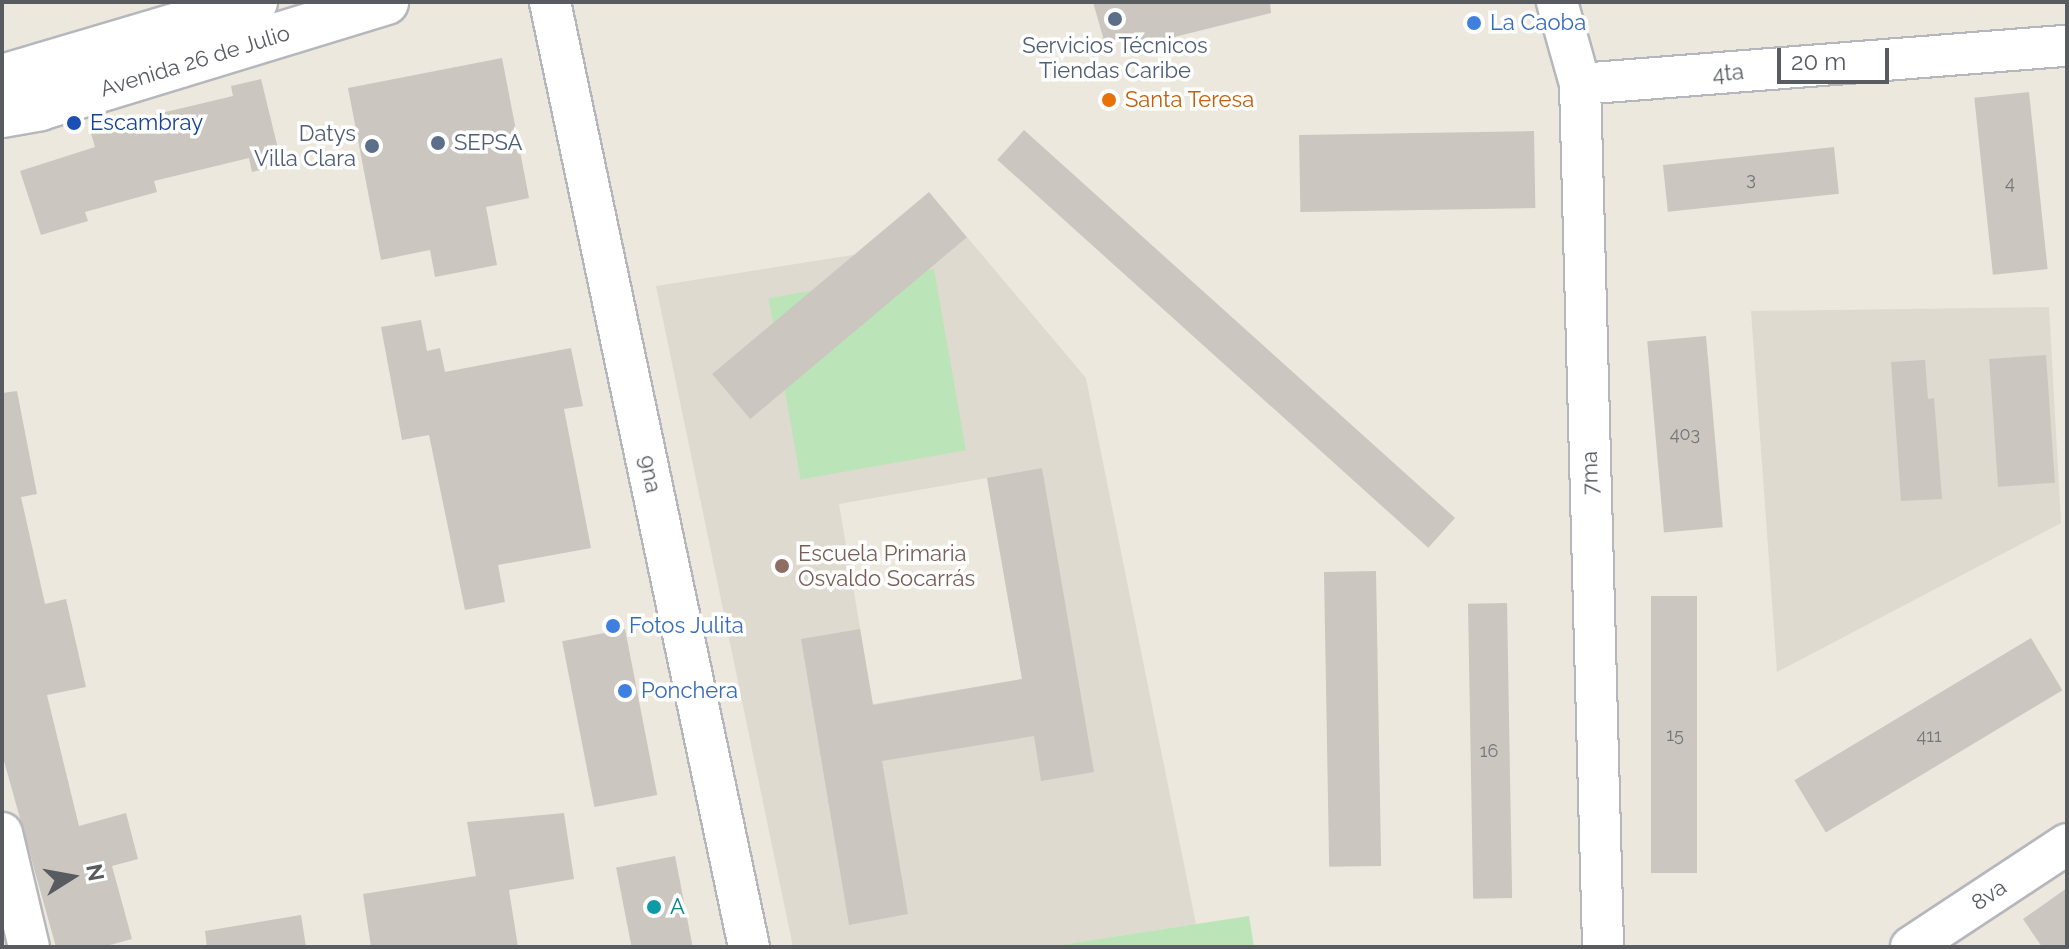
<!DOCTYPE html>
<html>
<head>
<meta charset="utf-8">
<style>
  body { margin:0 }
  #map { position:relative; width:2069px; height:949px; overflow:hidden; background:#ece8de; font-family:Raleway,sans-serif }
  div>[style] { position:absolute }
  .education>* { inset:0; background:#dedacf }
  .green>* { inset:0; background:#bbe5b9; transform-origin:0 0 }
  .building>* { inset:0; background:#cbc6c0; transform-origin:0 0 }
  .roads { filter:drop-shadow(2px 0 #b5b7bc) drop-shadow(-2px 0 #b5b7bc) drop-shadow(0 2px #b5b7bc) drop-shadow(0 -2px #b5b7bc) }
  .minor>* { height:40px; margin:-20px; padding:0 20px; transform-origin:20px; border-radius:20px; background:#fff }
  .secondary>* { height:44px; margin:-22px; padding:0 22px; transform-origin:22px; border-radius:22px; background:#fff }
  .dots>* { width:22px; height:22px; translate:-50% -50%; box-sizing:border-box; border:4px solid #fff; border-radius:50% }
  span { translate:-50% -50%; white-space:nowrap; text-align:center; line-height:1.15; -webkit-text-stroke:7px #fff; paint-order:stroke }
  .number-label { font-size:18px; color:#757678 }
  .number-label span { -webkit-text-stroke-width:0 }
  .shop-label { font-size:22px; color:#366cbe }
  .left { translate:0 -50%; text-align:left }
  .service-label { font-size:22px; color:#4e5e75 }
  .right { translate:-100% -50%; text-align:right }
  .street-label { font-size:22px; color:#585c60 }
  .food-label { font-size:22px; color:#c56008 }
  .transit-label { font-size:22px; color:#164399 }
  .education-label { font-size:22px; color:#785e54 }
  .culture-label { font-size:22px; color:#0d838f }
  .frame { position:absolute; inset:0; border:4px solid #585c60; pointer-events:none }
  .north { position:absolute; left:32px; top:837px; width:80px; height:80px; -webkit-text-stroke:6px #fff; paint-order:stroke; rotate:79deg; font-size:22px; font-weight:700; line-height:32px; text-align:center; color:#585c60 }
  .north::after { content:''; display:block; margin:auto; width:28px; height:36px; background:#585c60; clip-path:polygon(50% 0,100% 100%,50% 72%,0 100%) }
  .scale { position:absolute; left:1777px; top:48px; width:112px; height:36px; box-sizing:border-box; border:4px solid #585c60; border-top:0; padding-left:10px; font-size:24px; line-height:28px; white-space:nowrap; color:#585c60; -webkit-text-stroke:6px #fff; paint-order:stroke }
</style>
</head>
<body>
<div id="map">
  <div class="education">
    <i style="clip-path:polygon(evenodd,967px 237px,1086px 378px,1196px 924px,1047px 947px,793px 947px,656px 286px,967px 237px,987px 478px,1022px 679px,873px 704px,839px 504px,987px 478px)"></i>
    <i style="clip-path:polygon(2049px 307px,2061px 523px,1777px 672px,1751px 311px)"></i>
  </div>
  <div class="green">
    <i style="left:934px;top:269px;width:184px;height:168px;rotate:80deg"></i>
    <i style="clip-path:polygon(1249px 916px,1254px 947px,1047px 947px,1196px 924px)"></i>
  </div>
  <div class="building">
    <i style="clip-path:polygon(1093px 2px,1270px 2px,1271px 13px,1138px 46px,1136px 37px,1105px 44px)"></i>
    <i style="clip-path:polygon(502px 58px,529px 198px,486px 207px,497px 265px,435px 277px,430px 250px,381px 260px,348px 88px)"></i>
    <i style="clip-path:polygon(261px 79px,282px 165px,252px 172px,249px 158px,154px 181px,157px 192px,85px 212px,88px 221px,41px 235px,20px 171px,95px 147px,90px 130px,233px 96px,231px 86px)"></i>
    <i style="left:2029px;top:92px;width:178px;height:55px;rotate:84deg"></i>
    <i style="left:1024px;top:130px;width:580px;height:40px;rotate:42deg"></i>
    <i style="left:1534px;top:131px;width:77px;height:235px;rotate:89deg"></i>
    <i style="left:1834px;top:147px;width:47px;height:172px;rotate:84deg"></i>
    <i style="left:929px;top:192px;width:59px;height:283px;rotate:50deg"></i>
    <i style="clip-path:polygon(421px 320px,427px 351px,440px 348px,445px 372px,571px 348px,583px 406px,564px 409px,591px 548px,498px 565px,505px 602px,465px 610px,429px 435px,402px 440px,381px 327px)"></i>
    <i style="left:1706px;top:336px;width:192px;height:59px;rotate:85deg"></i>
    <i style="left:2046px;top:355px;width:128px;height:57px;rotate:86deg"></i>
    <i style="clip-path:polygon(1925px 360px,1928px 399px,1934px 398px,1942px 499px,1901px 501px,1891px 362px)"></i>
    <i style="clip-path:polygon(17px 391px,37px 494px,21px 497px,45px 604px,66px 599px,86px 687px,47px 695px,79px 826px,126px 813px,138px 859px,112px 866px,132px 939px,103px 947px,56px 947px,2px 754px,2px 393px)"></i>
    <i style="clip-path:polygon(1042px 468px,1094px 772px,1041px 781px,1034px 736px,882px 761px,908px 914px,849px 925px,801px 639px,860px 629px,873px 705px,1022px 679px,987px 478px)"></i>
    <i style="left:1376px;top:571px;width:295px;height:52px;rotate:89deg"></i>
    <i style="left:1697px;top:596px;width:277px;height:46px;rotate:90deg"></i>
    <i style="left:1507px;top:603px;width:295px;height:39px;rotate:89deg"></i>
    <i style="left:625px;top:629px;width:169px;height:64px;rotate:79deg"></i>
    <i style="left:2031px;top:638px;width:61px;height:276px;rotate:59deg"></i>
    <i style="clip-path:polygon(564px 813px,574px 879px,509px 890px,518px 947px,371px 947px,363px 894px,476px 876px,467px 822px)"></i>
    <i style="left:675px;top:856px;width:93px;height:60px;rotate:79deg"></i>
    <i style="clip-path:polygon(2067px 888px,2067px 947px,2042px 947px,2023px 919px)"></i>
    <i style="clip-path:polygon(301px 915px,306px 947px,207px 947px,205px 931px)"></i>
  </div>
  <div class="roads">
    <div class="minor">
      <i style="left:550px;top:2px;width:966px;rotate:78.11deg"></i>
      <i style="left:1557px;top:2px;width:85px;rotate:74.3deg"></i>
      <i style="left:1580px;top:84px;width:863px;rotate:88.47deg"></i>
      <i style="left:1580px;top:84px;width:488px;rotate:-4.5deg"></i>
      <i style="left:2px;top:833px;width:117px;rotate:76.7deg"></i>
      <i style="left:1911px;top:947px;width:187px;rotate:-33.4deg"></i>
    </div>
    <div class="secondary">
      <i style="left:2px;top:77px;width:264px;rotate:-16.5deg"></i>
      <i style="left:2px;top:115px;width:39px;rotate:-10deg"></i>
      <i style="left:40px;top:108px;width:362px;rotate:-17deg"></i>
    </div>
  </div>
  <div class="dots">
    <i style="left:1115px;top:19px;background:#5c6f8a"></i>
    <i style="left:1474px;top:23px;background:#3f7fe0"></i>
    <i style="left:1109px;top:100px;background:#e8710a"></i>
    <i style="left:74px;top:123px;background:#1a4fb4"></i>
    <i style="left:438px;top:143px;background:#5c6f8a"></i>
    <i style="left:372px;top:146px;background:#5c6f8a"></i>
    <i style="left:782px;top:566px;background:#8d6e63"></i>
    <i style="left:613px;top:626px;background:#3f7fe0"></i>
    <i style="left:625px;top:691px;background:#3f7fe0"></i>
    <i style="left:654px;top:907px;background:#0f9aa8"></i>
  </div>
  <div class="number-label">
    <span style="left:1751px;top:179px">3</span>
    <span style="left:2010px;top:183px">4</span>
    <span style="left:1685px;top:434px">403</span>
    <span style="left:1675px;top:735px">15</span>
    <span style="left:1929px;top:736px">411</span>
    <span style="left:1489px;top:751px">16</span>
  </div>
  <div class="shop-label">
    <span class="left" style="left:1490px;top:23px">La Caoba</span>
    <span class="left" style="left:629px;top:626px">Fotos Julita</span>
    <span class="left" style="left:641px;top:691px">Ponchera</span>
  </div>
  <div class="service-label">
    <span style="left:1115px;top:58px">Servicios Técnicos<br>Tiendas Caribe</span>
    <span class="right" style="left:356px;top:146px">Datys<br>Villa Clara</span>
    <span class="left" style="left:454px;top:143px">SEPSA</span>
  </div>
  <div class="street-label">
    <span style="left:195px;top:61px;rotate:-17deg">Avenida 26 de Julio</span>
    <span style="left:1728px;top:73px;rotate:-5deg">4ta</span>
    <span style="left:1590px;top:473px;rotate:-91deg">7ma</span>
    <span style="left:650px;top:474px;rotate:78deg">9na</span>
    <span style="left:1989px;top:895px;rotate:-34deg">8va</span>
  </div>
  <div class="food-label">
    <span class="left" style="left:1125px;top:100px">Santa Teresa</span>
  </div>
  <div class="transit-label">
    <span class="left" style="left:90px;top:123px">Escambray</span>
  </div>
  <div class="education-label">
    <span class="left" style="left:798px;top:566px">Escuela Primaria<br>Osvaldo Socarrás</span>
  </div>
  <div class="culture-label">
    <span class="left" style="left:670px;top:907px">A</span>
  </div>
  <div class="frame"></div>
  <div class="north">N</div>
  <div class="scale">20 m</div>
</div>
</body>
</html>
